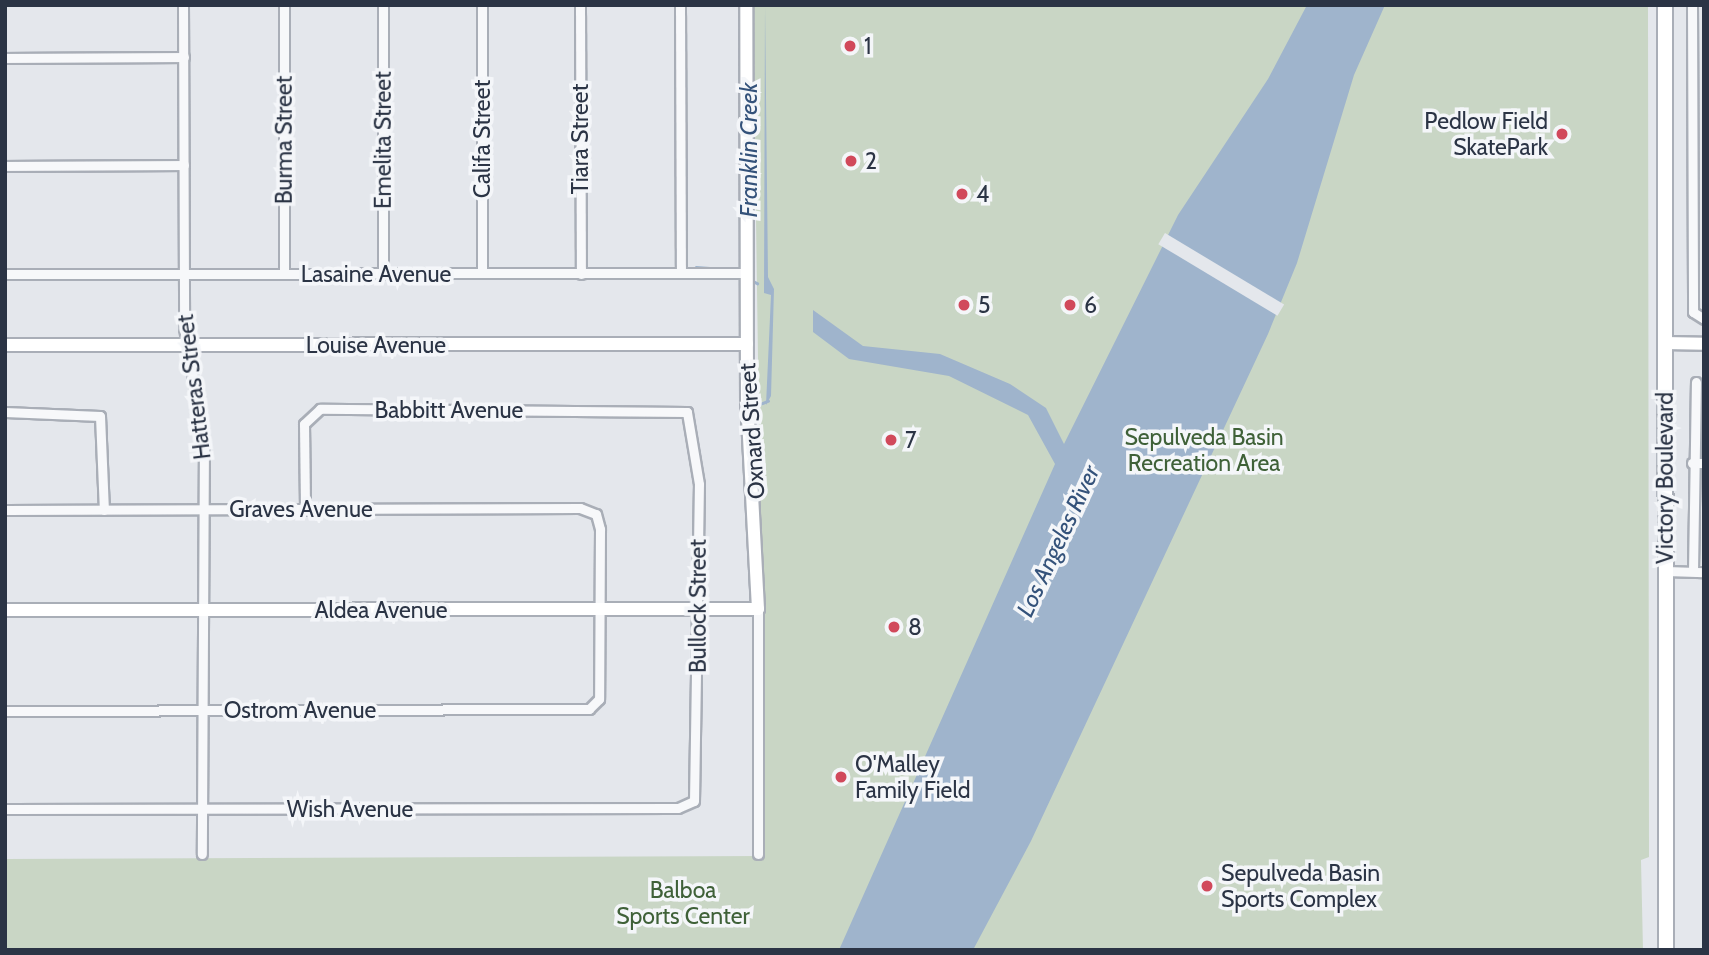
<!DOCTYPE html>
<html>
<head>
<meta charset="utf-8">
<style>
  body { margin:0 }
  #map { position:relative; width:1709px; height:955px; overflow:hidden; background:#e4e7ec; font-family:Cabin,sans-serif }
  div>[style] { position:absolute }
  .green>* { inset:0; background:#c9d6c5 }
  .water>* { inset:0; background:#9fb4cc }
  .pier>* { inset:0; background:#e4e7ec; transform-origin:0 0 }
  .stream>* { height:2.5px; margin:-1.25px; padding:0 1.25px; transform-origin:1.25px; border-radius:1.25px; background:#9fb4cc }
  .roads { filter:drop-shadow(2px 0 #a9aeb7) drop-shadow(-2px 0 #a9aeb7) drop-shadow(0 2px #a9aeb7) drop-shadow(0 -2px #a9aeb7) }
  .street>* { height:9px; margin:-4.5px; padding:0 4.5px; transform-origin:4.5px; border-radius:4.5px; background:#f7f8fa }
  .secondary>* { height:12px; margin:-6px; padding:0 6px; transform-origin:6px; border-radius:6px; background:#fff }
  .primary>* { height:14px; margin:-7px; padding:0 7px; transform-origin:7px; border-radius:7px; background:#fff }
  .dots>* { width:19px; height:19px; translate:-50% -50%; box-sizing:border-box; border:4px solid #f4f6f9; border-radius:50% }
  span { translate:-50% -50%; white-space:nowrap; text-align:center; line-height:1.15; -webkit-text-stroke:7px #f4f6f9; paint-order:stroke }
  .poi-label { font-size:23px; color:#2b3445 }
  .left { translate:0 -50%; text-align:left }
  .right { translate:-100% -50%; text-align:right }
  .street-label { font-size:23px; color:#2b3445 }
  .park-label { font-size:23px; color:#3f6138 }
  .water-label { font-size:24px; color:#34527a; font-style:italic }
  .frame { position:absolute; inset:0; border:7px solid #2b3445; pointer-events:none }
</style>
</head>
<body>
<div id="map">
  <div class="green">
    <i style="clip-path:polygon(753px 5px,1648px 5px,1649px 857px,1641px 860px,1643px 950px,5px 950px,5px 859px,765px 856px)"></i>
  </div>
  <div class="water">
    <i style="clip-path:polygon(765px 5px,768px 277px,774px 289px,771px 396px,766px 405px,771px 295px,764px 293px)"></i>
    <i style="clip-path:polygon(1307px 5px,1385px 5px,1354px 75px,1297px 263px,1268px 334px,1031px 841px,973px 950px,839px 950px,1055px 464px,1028px 415px,949px 376px,849px 359px,813px 332px,813px 310px,863px 346px,940px 354px,1010px 384px,1046px 408px,1064px 444px,1178px 215px,1268px 79px)"></i>
  </div>
  <div class="pier">
    <i style="left:1165px;top:233px;width:139px;height:13px;rotate:31deg"></i>
  </div>
  <div class="stream">
    <i style="left:696px;top:267px;width:41px;rotate:4.2deg"></i>
    <i style="left:751px;top:280px;width:7px;rotate:27deg"></i>
    <i style="left:752px;top:407px;width:17px;rotate:-21deg"></i>
  </div>
  <div class="roads">
    <div class="street">
      <i style="left:183px;top:5px;width:323px;rotate:89.8deg"></i>
      <i style="left:184px;top:328px;width:115px;rotate:80deg"></i>
      <i style="left:204px;top:441px;width:413px;rotate:90.3deg"></i>
      <i style="left:284px;top:5px;width:269px;rotate:90deg"></i>
      <i style="left:383px;top:5px;width:269px;rotate:90deg"></i>
      <i style="left:482px;top:5px;width:268px;rotate:90deg"></i>
      <i style="left:580px;top:5px;width:269px;rotate:89.8deg"></i>
      <i style="left:680px;top:5px;width:268px;rotate:89.8deg"></i>
      <i style="left:1692px;top:5px;width:307px;rotate:89.8deg"></i>
      <i style="left:1693px;top:312px;width:13px;rotate:32deg"></i>
      <i style="left:5px;top:58px;width:179px;rotate:-0.3deg"></i>
      <i style="left:5px;top:166px;width:179px;rotate:-0.3deg"></i>
      <i style="left:5px;top:274px;width:741px;rotate:-0.08deg"></i>
      <i style="left:5px;top:412px;width:95px;rotate:2.4deg"></i>
      <i style="left:100px;top:416px;width:94px;rotate:87.6deg"></i>
      <i style="left:1692px;top:463px;width:12px"></i>
      <i style="left:5px;top:510px;width:575px;rotate:-0.2deg"></i>
      <i style="left:580px;top:508px;width:17px;rotate:21deg"></i>
      <i style="left:596px;top:514px;width:16px;rotate:75deg"></i>
      <i style="left:600px;top:529px;width:170px;rotate:90.3deg"></i>
      <i style="left:599px;top:699px;width:14px;rotate:135deg"></i>
      <i style="left:589px;top:709px;width:584px;rotate:179.8deg"></i>
      <i style="left:1666px;top:571px;width:38px;rotate:2deg"></i>
      <i style="left:1693px;top:571px;width:189px;rotate:-89.1deg"></i>
      <i style="left:758px;top:609px;width:245px;rotate:90deg"></i>
      <i style="left:5px;top:809px;width:673px;rotate:-0.09deg"></i>
      <i style="left:678px;top:808px;width:17px;rotate:-24deg"></i>
      <i style="left:694px;top:801px;width:317px;rotate:-89.1deg"></i>
      <i style="left:699px;top:484px;width:73px;rotate:-99.5deg"></i>
      <i style="left:687px;top:412px;width:367px;rotate:-179.5deg"></i>
      <i style="left:320px;top:409px;width:22px;rotate:137deg"></i>
      <i style="left:304px;top:424px;width:86px;rotate:89.3deg"></i>
    </div>
    <div class="secondary">
      <i style="left:1665px;top:343px;width:39px;rotate:1deg"></i>
      <i style="left:5px;top:345px;width:742px;rotate:-0.08deg"></i>
      <i style="left:5px;top:610px;width:753px;rotate:-0.08deg"></i>
      <i style="left:758px;top:609px;width:209px;rotate:-93deg"></i>
      <i style="left:747px;top:400px;width:395px;rotate:-90.1deg"></i>
    </div>
    <div class="primary">
      <i style="left:1665px;top:5px;width:945px;rotate:89.94deg"></i>
    </div>
  </div>
  <div class="dots">
    <i style="left:850px;top:46px;background:#d1495b"></i>
    <i style="left:1562px;top:134px;background:#d1495b"></i>
    <i style="left:851px;top:161px;background:#d1495b"></i>
    <i style="left:962px;top:194px;background:#d1495b"></i>
    <i style="left:964px;top:305px;background:#d1495b"></i>
    <i style="left:1070px;top:305px;background:#d1495b"></i>
    <i style="left:891px;top:440px;background:#d1495b"></i>
    <i style="left:894px;top:627px;background:#d1495b"></i>
    <i style="left:841px;top:777px;background:#d1495b"></i>
    <i style="left:1207px;top:886px;background:#d1495b"></i>
  </div>
  <div class="poi-label">
    <span class="left" style="left:864px;top:46px">1</span>
    <span class="right" style="left:1548px;top:134px">Pedlow Field<br>SkatePark</span>
    <span class="left" style="left:865px;top:161px">2</span>
    <span class="left" style="left:976px;top:194px">4</span>
    <span class="left" style="left:978px;top:305px">5</span>
    <span class="left" style="left:1084px;top:305px">6</span>
    <span class="left" style="left:905px;top:440px">7</span>
    <span class="left" style="left:908px;top:627px">8</span>
    <span class="left" style="left:855px;top:777px">O'Malley<br>Family Field</span>
    <span class="left" style="left:1221px;top:886px">Sepulveda Basin<br>Sports Complex</span>
  </div>
  <div class="street-label">
    <span style="left:482px;top:139px;rotate:-90deg">Califa Street</span>
    <span style="left:580px;top:139px;rotate:-90deg">Tiara Street</span>
    <span style="left:284px;top:140px;rotate:-90deg">Burma Street</span>
    <span style="left:383px;top:140px;rotate:-90deg">Emelita Street</span>
    <span style="left:376px;top:274px">Lasaine Avenue</span>
    <span style="left:376px;top:345px">Louise Avenue</span>
    <span style="left:194px;top:387px;rotate:-97deg">Hatteras Street</span>
    <span style="left:449px;top:410px">Babbitt Avenue</span>
    <span style="left:752px;top:431px;rotate:-94deg">Oxnard Street</span>
    <span style="left:1665px;top:478px;rotate:-90deg">Victory Boulevard</span>
    <span style="left:301px;top:509px">Graves Avenue</span>
    <span style="left:698px;top:606px;rotate:-90deg">Bullock Street</span>
    <span style="left:381px;top:610px">Aldea Avenue</span>
    <span style="left:300px;top:710px">Ostrom Avenue</span>
    <span style="left:350px;top:809px">Wish Avenue</span>
  </div>
  <div class="park-label">
    <span style="left:1204px;top:450px">Sepulveda Basin<br>Recreation Area</span>
    <span style="left:683px;top:903px">Balboa<br>Sports Center</span>
  </div>
  <div class="water-label">
    <span style="left:749px;top:150px;rotate:-90deg">Franklin Creek</span>
    <span style="left:1058px;top:541px;rotate:-65deg">Los Angeles River</span>
  </div>
  <div class="frame"></div>
</div>
</body>
</html>
